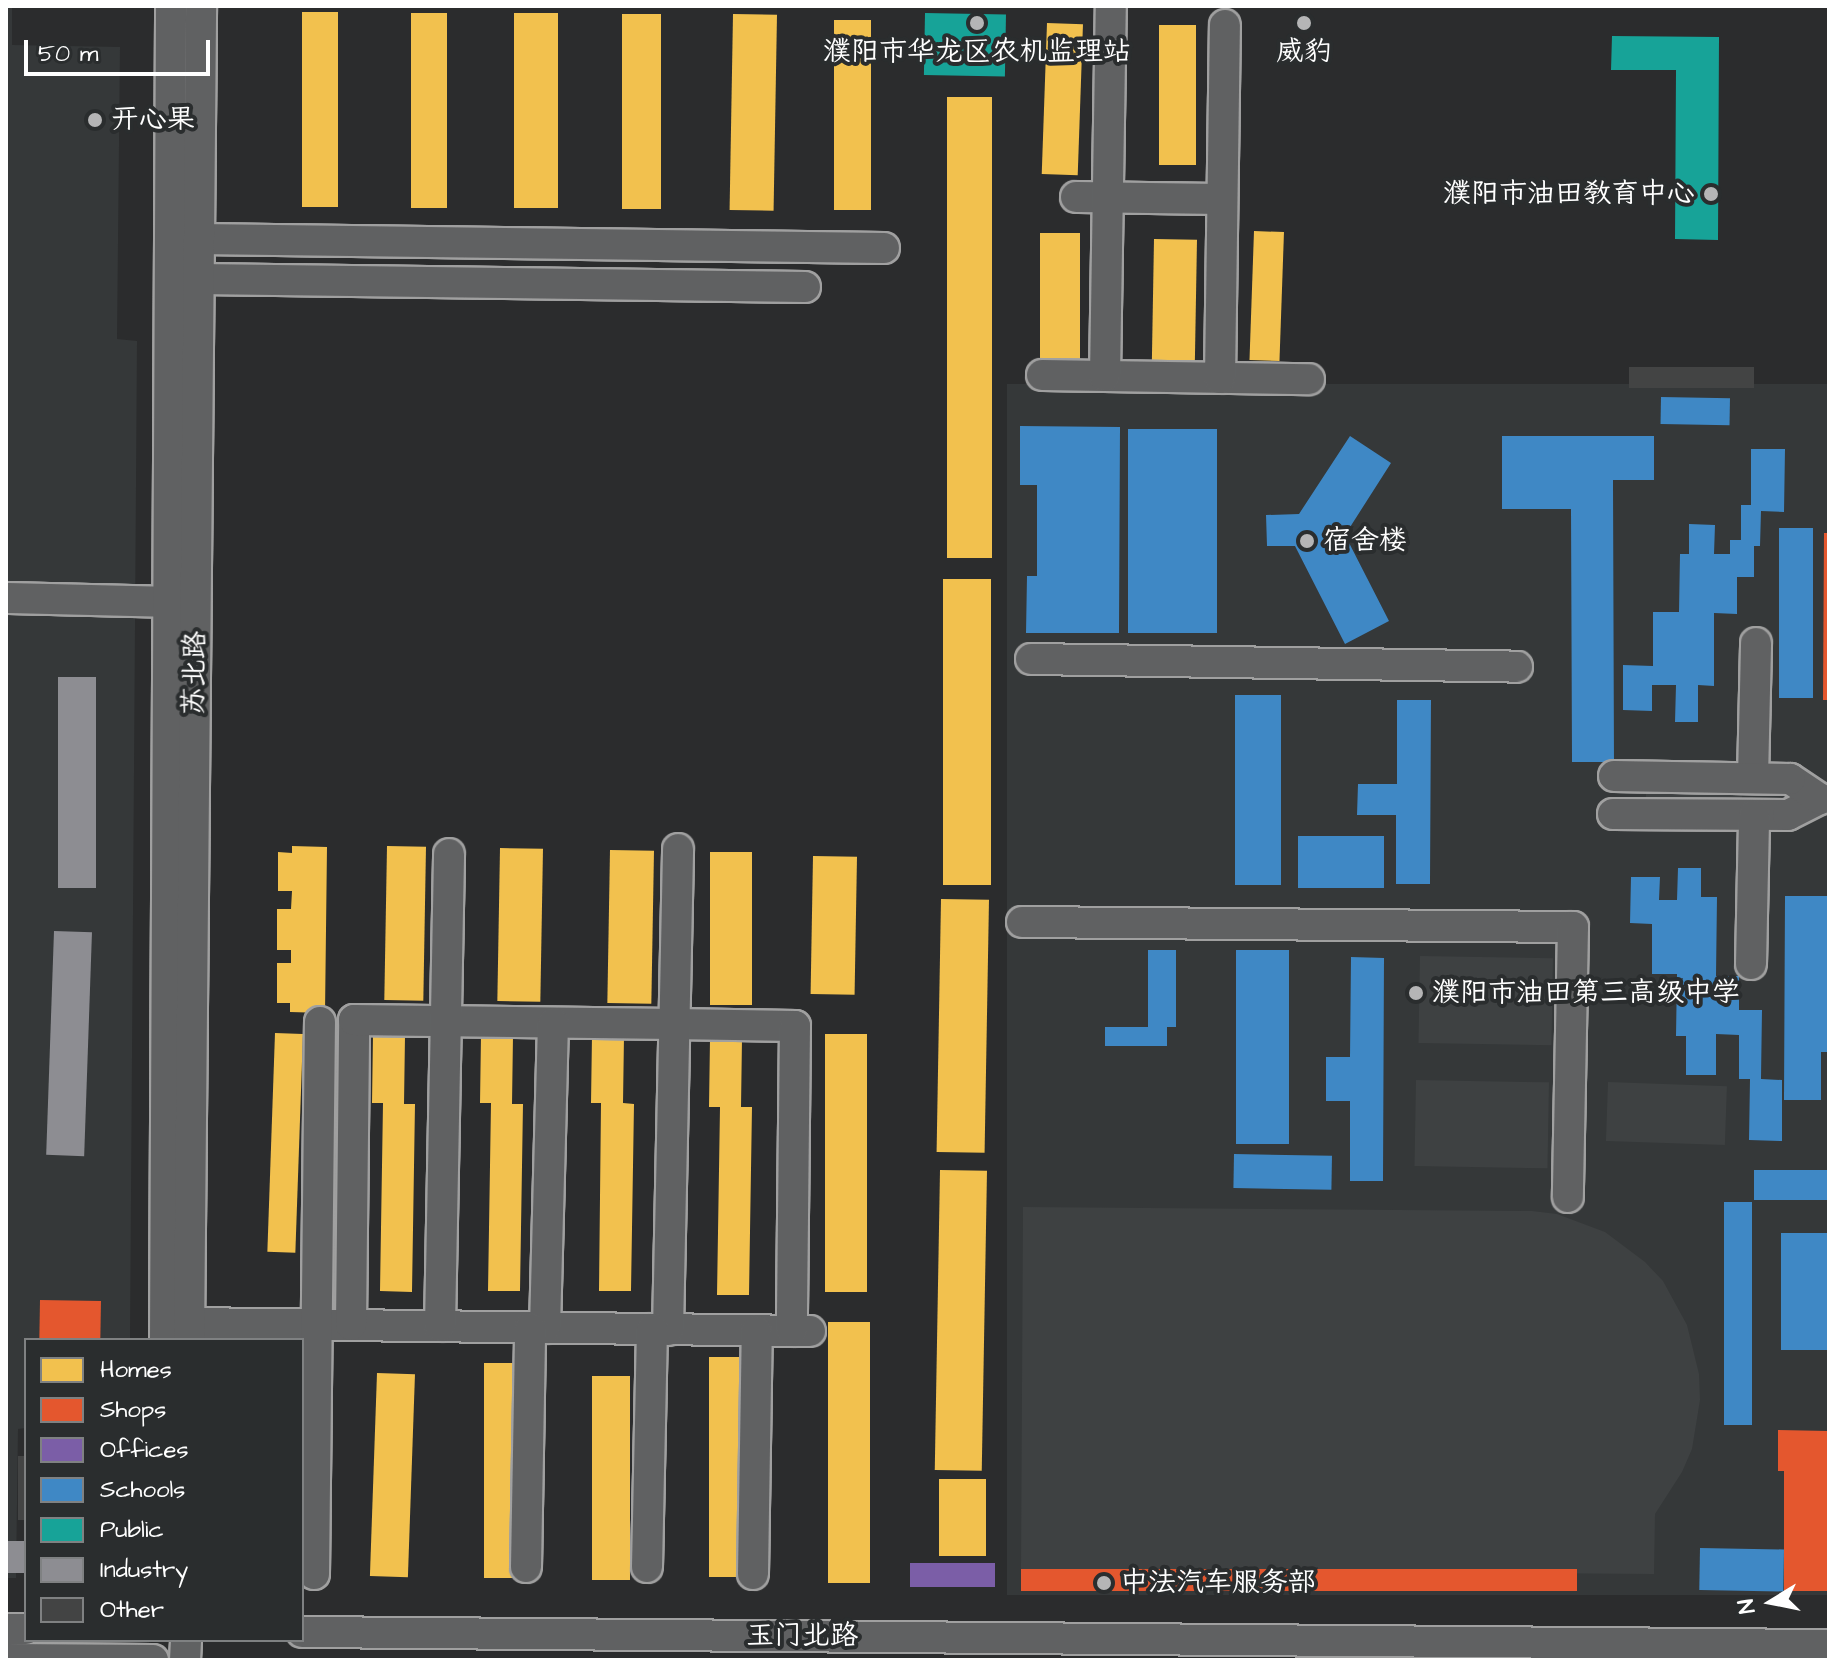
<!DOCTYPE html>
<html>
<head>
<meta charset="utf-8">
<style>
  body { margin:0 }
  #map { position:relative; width:1835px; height:1666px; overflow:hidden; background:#2b2c2d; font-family:"Architects Daughter","LXGW WenKai TC",sans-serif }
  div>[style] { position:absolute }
  .built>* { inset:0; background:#353839; transform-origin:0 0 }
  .green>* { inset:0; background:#3e4142; transform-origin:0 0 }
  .homes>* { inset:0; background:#f2c14e; transform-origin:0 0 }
  .shops>* { inset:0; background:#e4572e; transform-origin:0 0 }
  .offices>* { inset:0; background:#7b5ea7; transform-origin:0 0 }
  .schools>* { inset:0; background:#3f88c5; transform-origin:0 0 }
  .public>* { inset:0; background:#17a398; transform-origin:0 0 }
  .industry>* { inset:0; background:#8d8d92; transform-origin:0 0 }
  .building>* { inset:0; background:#434444; transform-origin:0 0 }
  .roads { filter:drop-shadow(2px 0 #a0a0a0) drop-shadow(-2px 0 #a0a0a0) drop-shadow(0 2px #a0a0a0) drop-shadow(0 -2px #a0a0a0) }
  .minor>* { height:30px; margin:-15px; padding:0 15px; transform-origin:15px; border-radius:15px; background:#606162 }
  .dots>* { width:22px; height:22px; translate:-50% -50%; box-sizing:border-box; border:4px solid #2a2d2e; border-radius:50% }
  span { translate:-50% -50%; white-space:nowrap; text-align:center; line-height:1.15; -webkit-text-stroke:8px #2a2d2e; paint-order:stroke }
  .poi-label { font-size:28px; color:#fff }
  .left { translate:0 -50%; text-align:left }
  .right { translate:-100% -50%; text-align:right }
  .street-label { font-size:28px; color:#fff }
  .frame { position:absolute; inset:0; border:8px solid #fff; pointer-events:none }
  .legend { position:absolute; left:24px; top:1338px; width:280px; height:304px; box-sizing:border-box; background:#2a2d2e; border:2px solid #7f8182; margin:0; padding:10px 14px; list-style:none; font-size:24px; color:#fff }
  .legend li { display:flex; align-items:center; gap:16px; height:40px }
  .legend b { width:40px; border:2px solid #7f8182 }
  .north { position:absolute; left:1731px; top:1562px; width:80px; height:80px; -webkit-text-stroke:6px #2a2d2e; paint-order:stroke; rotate:260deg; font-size:22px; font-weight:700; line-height:32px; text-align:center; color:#fff }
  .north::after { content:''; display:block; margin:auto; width:28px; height:36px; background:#fff; clip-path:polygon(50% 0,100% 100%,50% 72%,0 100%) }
  .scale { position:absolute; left:24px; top:40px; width:186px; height:36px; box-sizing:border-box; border:4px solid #fff; border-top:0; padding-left:10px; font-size:24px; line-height:28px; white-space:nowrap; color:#fff; -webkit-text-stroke:6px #2a2d2e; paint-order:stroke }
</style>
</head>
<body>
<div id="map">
  <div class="built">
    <i style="clip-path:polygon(6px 6px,12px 6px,12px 45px,120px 47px,117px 339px,137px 341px,130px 1340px,26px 1340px,26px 1428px,18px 1429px,16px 1578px,6px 1578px)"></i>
    <i style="left:1007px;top:384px;width:822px;height:1211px"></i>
  </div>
  <div class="green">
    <i style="left:1646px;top:791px;width:96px;height:11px;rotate:1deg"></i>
    <i style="left:1420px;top:956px;width:133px;height:87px;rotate:1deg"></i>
    <i style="left:1416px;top:1080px;width:133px;height:86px;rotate:1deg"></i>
    <i style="left:1608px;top:1082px;width:119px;height:59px;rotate:2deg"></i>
    <i style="clip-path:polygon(1023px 1207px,1532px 1211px,1557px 1214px,1605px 1232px,1645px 1262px,1663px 1281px,1687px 1325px,1699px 1374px,1700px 1400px,1692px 1449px,1682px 1472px,1655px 1514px,1654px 1574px,1021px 1569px)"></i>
  </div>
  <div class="homes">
    <i style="left:302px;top:12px;width:36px;height:195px"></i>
    <i style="left:411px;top:13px;width:36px;height:195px"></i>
    <i style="left:514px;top:13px;width:44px;height:195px"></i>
    <i style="left:622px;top:14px;width:39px;height:195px"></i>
    <i style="left:733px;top:14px;width:44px;height:196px;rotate:1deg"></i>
    <i style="left:834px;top:20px;width:37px;height:190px"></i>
    <i style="left:1047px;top:23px;width:36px;height:151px;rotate:2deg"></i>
    <i style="left:1159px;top:25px;width:37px;height:140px"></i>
    <i style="left:947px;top:97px;width:45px;height:461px"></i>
    <i style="left:1254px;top:231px;width:30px;height:129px;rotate:2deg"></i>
    <i style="left:1040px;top:233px;width:40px;height:131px"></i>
    <i style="left:1154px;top:239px;width:43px;height:125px;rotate:1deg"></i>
    <i style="left:943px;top:579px;width:48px;height:306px"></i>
    <i style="clip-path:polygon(292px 846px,327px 847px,325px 1013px,290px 1012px,290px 1003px,277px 1003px,277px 963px,291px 963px,291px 950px,277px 950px,277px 909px,291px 909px,292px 891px,278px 891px,278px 852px,292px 853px)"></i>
    <i style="left:387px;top:846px;width:39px;height:154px;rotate:1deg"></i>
    <i style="left:500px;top:848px;width:43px;height:153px;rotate:1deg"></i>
    <i style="left:610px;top:850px;width:44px;height:153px;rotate:1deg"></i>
    <i style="left:710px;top:852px;width:42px;height:153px"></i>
    <i style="left:813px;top:856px;width:44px;height:138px;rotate:1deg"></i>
    <i style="left:941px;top:899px;width:48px;height:253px;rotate:1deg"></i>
    <i style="left:275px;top:1033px;width:28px;height:219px;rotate:2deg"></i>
    <i style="left:825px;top:1034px;width:42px;height:258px"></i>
    <i style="clip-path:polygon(373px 1035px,405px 1036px,404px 1104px,415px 1104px,412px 1292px,380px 1291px,383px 1103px,372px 1103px)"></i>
    <i style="clip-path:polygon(481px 1035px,513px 1036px,512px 1104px,523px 1104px,520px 1291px,488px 1291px,491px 1103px,480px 1103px)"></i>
    <i style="clip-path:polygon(592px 1035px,624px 1036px,623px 1103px,634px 1104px,631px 1291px,599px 1291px,601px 1103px,591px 1103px)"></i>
    <i style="clip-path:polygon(710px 1039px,742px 1039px,741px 1107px,752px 1107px,749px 1295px,717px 1295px,720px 1107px,709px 1107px)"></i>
    <i style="left:940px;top:1170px;width:47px;height:300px;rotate:1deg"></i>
    <i style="left:828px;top:1322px;width:42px;height:261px"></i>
    <i style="left:709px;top:1357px;width:37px;height:220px"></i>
    <i style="left:484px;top:1363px;width:37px;height:215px"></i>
    <i style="left:377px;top:1373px;width:38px;height:203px;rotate:2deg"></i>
    <i style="left:592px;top:1376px;width:38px;height:204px"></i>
    <i style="left:939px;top:1479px;width:47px;height:77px"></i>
  </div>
  <div class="shops">
    <i style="clip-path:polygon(1824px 533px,1829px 533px,1829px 700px,1823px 700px)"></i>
    <i style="left:40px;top:1300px;width:61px;height:40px;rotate:1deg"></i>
    <i style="clip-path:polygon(1778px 1430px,1829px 1431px,1829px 1591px,1784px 1591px,1784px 1471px,1778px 1471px)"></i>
    <i style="left:1021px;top:1569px;width:556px;height:22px"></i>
  </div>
  <div class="offices">
    <i style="left:910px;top:1563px;width:85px;height:24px"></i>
  </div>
  <div class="schools">
    <i style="left:1661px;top:397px;width:69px;height:27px;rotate:1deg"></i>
    <i style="clip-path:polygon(1020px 426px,1120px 427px,1119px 633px,1026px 633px,1027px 576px,1037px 576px,1037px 485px,1020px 485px)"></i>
    <i style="left:1128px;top:429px;width:89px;height:204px"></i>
    <i style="clip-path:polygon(1350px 436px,1391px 463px,1345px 535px,1389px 621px,1345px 644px,1295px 546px,1267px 546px,1266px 515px,1299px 514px)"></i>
    <i style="clip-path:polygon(1502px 436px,1654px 436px,1654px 480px,1613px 480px,1614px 762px,1572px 762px,1571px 509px,1502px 509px)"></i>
    <i style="clip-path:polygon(1751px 449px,1785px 449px,1784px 512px,1761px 511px,1760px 546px,1754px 546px,1754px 577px,1737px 577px,1737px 614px,1714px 613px,1714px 686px,1698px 685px,1698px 722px,1675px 722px,1676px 685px,1652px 685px,1652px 711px,1623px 710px,1623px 665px,1653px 666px,1653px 612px,1679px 612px,1680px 554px,1689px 554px,1689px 524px,1715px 525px,1714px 554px,1730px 554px,1730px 540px,1741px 540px,1741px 505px,1751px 505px)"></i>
    <i style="left:1779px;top:528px;width:34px;height:170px"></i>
    <i style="left:1235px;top:695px;width:46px;height:190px"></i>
    <i style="clip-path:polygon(1397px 700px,1431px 700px,1430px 884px,1396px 884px,1396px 815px,1357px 815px,1358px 784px,1397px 784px)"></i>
    <i style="left:1298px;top:836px;width:86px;height:52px"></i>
    <i style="clip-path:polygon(1678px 868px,1701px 868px,1701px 897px,1717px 897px,1716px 976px,1739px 976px,1739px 1010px,1762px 1010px,1761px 1079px,1782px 1080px,1782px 1141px,1749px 1140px,1750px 1079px,1739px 1079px,1739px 1035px,1716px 1034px,1716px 1075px,1686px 1075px,1686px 1036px,1676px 1036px,1677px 974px,1652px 974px,1652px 924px,1630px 923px,1631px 877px,1660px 877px,1659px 900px,1677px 900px)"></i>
    <i style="clip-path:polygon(1785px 896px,1829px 896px,1829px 1052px,1821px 1052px,1821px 1100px,1784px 1100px)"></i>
    <i style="clip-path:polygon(1148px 950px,1176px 950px,1176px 1027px,1167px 1027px,1167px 1046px,1105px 1046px,1105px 1027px,1148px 1027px)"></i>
    <i style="left:1236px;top:950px;width:53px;height:194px"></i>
    <i style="clip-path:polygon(1351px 957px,1384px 958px,1383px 1181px,1350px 1181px,1350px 1101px,1326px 1101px,1326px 1057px,1350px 1057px)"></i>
    <i style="left:1234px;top:1154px;width:98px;height:34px;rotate:1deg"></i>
    <i style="left:1754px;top:1170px;width:75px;height:30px"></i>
    <i style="left:1724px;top:1202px;width:28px;height:223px"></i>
    <i style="left:1781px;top:1233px;width:48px;height:117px"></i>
    <i style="left:1700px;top:1548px;width:84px;height:42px;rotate:1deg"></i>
  </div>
  <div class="public">
    <i style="left:925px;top:13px;width:81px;height:62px;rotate:1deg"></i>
    <i style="clip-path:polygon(1612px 36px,1719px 37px,1718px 240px,1675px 239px,1676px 70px,1611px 70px)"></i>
  </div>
  <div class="industry">
    <i style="left:58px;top:677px;width:38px;height:211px"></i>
    <i style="left:54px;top:931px;width:38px;height:224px;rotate:2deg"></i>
    <i style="left:6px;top:1541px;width:20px;height:32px"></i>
  </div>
  <div class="building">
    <i style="left:1629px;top:367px;width:125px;height:21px"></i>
    <i style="left:18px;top:1456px;width:8px;height:64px"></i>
  </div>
  <div class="roads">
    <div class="minor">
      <i style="left:1076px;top:197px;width:146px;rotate:0.8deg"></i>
      <i style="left:199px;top:239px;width:685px;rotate:0.75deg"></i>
      <i style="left:199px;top:279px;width:606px;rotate:0.76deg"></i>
      <i style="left:1042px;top:375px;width:267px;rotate:0.9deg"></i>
      <i style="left:1105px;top:376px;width:370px;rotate:-89.1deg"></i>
      <i style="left:1220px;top:378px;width:353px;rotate:-89.2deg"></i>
      <i style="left:6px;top:598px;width:163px;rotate:1.4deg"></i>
      <i style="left:1031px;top:659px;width:486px;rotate:0.9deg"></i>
      <i style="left:1753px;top:778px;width:135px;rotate:-88.7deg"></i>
      <i style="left:1613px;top:814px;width:175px;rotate:0.3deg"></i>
      <i style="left:1788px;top:815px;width:36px;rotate:-27deg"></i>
      <i style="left:1820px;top:799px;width:36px;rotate:-146deg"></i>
      <i style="left:1790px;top:779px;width:176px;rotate:-179deg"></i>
      <i style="left:1022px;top:922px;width:551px;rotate:0.52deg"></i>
      <i style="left:1573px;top:927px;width:270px;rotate:91.1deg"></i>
      <i style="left:1751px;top:964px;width:149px;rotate:-88.8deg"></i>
      <i style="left:189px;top:1323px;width:621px;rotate:0.74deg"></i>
      <i style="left:351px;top:1325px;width:305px;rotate:-89.4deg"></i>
      <i style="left:354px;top:1020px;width:320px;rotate:0.7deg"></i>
      <i style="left:674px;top:1024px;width:121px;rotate:0.9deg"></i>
      <i style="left:795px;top:1026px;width:305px;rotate:90.6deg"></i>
      <i style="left:440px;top:1326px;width:472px;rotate:-88.9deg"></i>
      <i style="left:545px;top:1328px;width:305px;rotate:-88.5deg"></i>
      <i style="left:668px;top:1330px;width:481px;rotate:-88.8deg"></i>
      <i style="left:165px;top:1340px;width:1334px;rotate:-89.74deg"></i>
      <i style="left:189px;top:1340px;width:1334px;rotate:-89.48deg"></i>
      <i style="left:526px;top:1567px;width:239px;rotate:-89deg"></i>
      <i style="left:647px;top:1567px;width:238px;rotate:-88.8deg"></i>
      <i style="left:314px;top:1574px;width:552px;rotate:-89.38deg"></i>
      <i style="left:753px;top:1574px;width:243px;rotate:-89.1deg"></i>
      <i style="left:6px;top:1629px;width:20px"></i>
      <i style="left:302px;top:1632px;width:1527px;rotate:0.49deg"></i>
      <i style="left:6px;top:1659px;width:147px;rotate:0.4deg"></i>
      <i style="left:185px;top:1660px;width:20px;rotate:-87deg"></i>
    </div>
  </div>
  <div class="dots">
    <i style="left:977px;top:23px;background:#b5b5b6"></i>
    <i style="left:1304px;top:23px;background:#b5b5b6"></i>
    <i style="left:95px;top:120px;background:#b5b5b6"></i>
    <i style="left:1711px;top:194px;background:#b5b5b6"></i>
    <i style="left:1307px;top:541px;background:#b5b5b6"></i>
    <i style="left:1416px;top:993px;background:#b5b5b6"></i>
    <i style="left:1104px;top:1583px;background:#b5b5b6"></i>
  </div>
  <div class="poi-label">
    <span style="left:977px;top:52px">濮阳市华龙区农机监理站</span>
    <span style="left:1304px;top:52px">威豹</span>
    <span class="left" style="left:111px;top:120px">开心果</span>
    <span class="right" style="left:1695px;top:194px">濮阳市油田教育中心</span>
    <span class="left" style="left:1323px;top:541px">宿舍楼</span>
    <span class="left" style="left:1432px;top:993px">濮阳市油田第三高级中学</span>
    <span class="left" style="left:1120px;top:1583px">中法汽车服务部</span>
  </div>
  <div class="street-label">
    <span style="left:195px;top:673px;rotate:-89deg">苏北路</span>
    <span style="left:802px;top:1636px">玉门北路</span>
  </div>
  <div class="frame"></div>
  <ul class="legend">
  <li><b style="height:22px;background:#f2c14e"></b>Homes</li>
  <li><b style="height:22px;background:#e4572e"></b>Shops</li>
  <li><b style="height:22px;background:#7b5ea7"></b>Offices</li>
  <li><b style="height:22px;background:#3f88c5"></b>Schools</li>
  <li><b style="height:22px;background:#17a398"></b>Public</li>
  <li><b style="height:22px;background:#8d8d92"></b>Industry</li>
  <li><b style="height:22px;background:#434444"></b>Other</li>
  </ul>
  <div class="north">N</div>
  <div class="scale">50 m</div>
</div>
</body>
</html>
